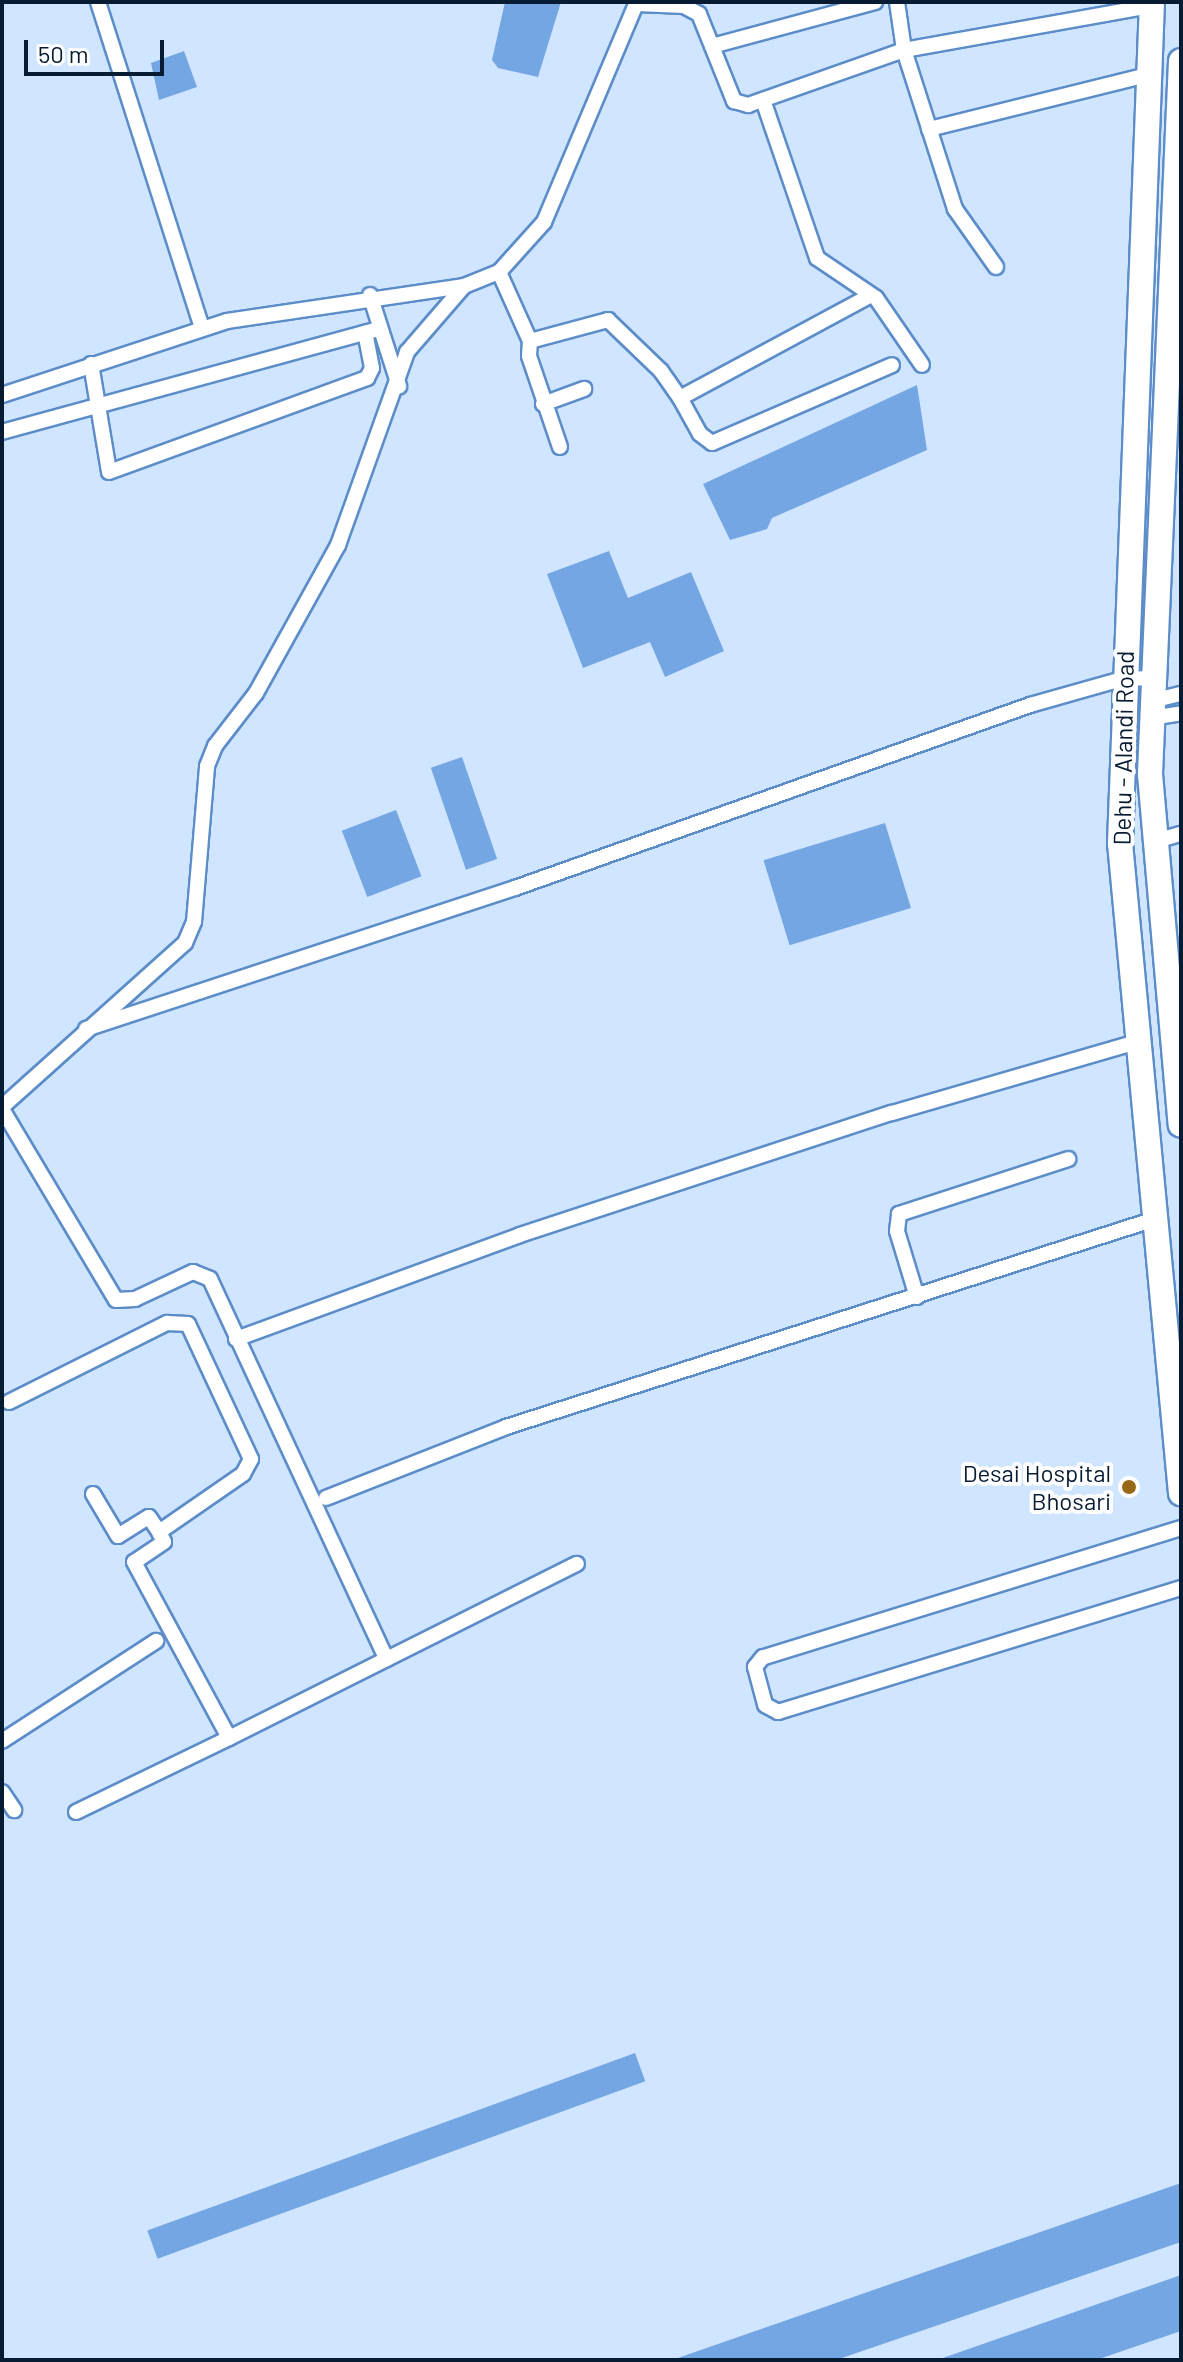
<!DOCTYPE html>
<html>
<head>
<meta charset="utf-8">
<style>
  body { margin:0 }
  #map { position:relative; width:1183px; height:2362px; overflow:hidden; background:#d0e5ff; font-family:Barlow,sans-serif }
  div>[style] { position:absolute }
  .building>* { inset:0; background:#74a6e4; transform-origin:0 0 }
  .roads { filter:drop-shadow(2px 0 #5c8dc9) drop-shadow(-2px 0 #5c8dc9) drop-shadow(0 2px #5c8dc9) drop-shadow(0 -2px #5c8dc9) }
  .minor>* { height:14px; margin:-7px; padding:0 7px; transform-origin:7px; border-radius:7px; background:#fff }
  .primary>* { height:24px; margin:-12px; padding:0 12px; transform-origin:12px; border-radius:12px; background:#fff }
  .dots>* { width:22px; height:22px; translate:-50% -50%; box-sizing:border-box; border:4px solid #fff; border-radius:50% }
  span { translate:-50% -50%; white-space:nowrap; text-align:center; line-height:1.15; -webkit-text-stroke:8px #fff; paint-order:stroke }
  .street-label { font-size:24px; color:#071b33 }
  .poi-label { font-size:24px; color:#071b33 }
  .right { translate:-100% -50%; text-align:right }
  .frame { position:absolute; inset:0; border:4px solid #071b33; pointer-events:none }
  .scale { position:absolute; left:24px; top:40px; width:140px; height:36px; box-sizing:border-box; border:4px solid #071b33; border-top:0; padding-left:10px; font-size:24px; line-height:28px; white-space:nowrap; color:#071b33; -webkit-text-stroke:6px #fff; paint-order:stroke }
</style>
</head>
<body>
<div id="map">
  <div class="building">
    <i style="clip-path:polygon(505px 2px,561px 2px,538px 77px,498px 68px,492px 60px)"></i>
    <i style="clip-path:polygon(184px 51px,197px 87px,159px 100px,151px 63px)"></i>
    <i style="clip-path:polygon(917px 385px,927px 450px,772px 518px,767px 529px,730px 540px,703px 484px)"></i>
    <i style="clip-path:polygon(609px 551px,628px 598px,691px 572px,724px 651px,665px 677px,650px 642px,583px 668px,547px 574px)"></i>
    <i style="left:462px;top:757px;width:108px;height:33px;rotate:71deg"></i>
    <i style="left:396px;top:810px;width:71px;height:58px;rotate:69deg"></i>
    <i style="left:885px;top:823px;width:89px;height:127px;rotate:73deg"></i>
    <i style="left:635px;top:2053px;width:30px;height:519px;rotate:70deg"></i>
    <i style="clip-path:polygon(1181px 2183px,1181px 2242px,836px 2360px,672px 2360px)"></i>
    <i style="clip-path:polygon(1181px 2275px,1181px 2331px,1096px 2360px,937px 2360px)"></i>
  </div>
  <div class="roads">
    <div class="minor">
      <i style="left:98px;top:2px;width:341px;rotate:72.3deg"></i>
      <i style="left:897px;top:2px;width:49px;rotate:81.7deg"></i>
      <i style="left:904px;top:50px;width:167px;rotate:72.2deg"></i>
      <i style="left:955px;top:209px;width:71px;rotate:54.7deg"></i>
      <i style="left:637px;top:4px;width:47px;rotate:2.4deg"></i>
      <i style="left:684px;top:6px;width:17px;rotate:28deg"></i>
      <i style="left:699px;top:14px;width:94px;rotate:68.1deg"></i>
      <i style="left:734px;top:101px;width:15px;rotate:16deg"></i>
      <i style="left:748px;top:105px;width:165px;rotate:-19.4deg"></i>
      <i style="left:904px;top:50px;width:251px;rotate:-10.1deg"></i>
      <i style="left:712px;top:46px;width:169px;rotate:-15.1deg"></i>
      <i style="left:763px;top:100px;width:167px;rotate:71.1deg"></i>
      <i style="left:817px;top:258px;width:71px;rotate:34.1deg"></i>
      <i style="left:876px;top:298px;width:81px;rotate:55.5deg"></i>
      <i style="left:929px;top:129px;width:226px;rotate:-13.9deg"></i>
      <i style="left:499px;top:272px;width:76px;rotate:65.8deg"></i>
      <i style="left:530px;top:341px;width:81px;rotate:-15.1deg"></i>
      <i style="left:608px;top:320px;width:74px;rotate:43.9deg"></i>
      <i style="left:661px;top:371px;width:33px;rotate:55deg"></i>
      <i style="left:680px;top:398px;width:217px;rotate:-28.3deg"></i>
      <i style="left:370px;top:295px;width:96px;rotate:72.3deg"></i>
      <i style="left:530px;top:341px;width:15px;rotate:94deg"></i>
      <i style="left:529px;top:356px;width:96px;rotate:71.2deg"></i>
      <i style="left:91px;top:364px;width:109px;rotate:80.5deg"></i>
      <i style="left:109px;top:472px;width:275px;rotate:-20deg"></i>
      <i style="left:367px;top:378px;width:11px;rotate:-63deg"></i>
      <i style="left:372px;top:368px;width:36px;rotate:-101deg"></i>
      <i style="left:2px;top:395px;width:237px;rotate:-18.2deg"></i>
      <i style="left:227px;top:321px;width:240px;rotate:-8.4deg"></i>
      <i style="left:464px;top:286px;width:38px;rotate:-22deg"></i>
      <i style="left:499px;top:272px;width:67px;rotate:-48deg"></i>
      <i style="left:544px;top:222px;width:239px;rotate:-67.1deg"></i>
      <i style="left:680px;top:398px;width:41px;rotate:60.9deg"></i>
      <i style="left:700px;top:434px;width:15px;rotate:37deg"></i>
      <i style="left:712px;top:443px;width:196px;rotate:-23.4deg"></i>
      <i style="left:543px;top:404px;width:44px;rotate:-20.1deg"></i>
      <i style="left:2px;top:432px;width:390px;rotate:-15.3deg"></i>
      <i style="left:1152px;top:701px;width:30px;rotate:-14deg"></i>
      <i style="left:1151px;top:718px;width:30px;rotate:-9deg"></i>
      <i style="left:1156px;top:841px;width:26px;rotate:-16deg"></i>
      <i style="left:86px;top:1029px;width:452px;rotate:-18.2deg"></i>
      <i style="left:515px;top:888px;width:547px;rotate:-19.56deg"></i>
      <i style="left:1030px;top:705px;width:96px;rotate:-15.8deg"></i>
      <i style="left:1122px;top:679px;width:31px;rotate:-2deg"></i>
      <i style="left:2px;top:1107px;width:246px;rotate:-41.9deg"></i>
      <i style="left:185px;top:943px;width:23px;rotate:-67deg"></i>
      <i style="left:194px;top:922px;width:157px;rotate:-85.2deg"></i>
      <i style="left:207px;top:766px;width:22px;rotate:-68deg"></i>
      <i style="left:215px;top:746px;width:67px;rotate:-52.3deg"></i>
      <i style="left:256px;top:693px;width:169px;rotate:-61deg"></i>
      <i style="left:338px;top:545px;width:205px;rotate:-70.3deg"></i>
      <i style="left:407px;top:352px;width:87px;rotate:-49.2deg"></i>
      <i style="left:2px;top:1109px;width:222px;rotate:59.2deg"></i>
      <i style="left:116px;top:1300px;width:19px;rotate:-3deg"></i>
      <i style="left:135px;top:1299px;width:64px;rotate:-25deg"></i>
      <i style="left:193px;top:1272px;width:18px;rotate:22deg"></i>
      <i style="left:210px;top:1279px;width:419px;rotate:65.1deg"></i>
      <i style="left:917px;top:1297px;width:69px;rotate:-106.9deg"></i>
      <i style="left:897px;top:1231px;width:17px;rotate:-83deg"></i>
      <i style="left:899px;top:1214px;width:178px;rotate:-18deg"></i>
      <i style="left:236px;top:1339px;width:302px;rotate:-20.1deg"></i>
      <i style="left:520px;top:1235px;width:391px;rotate:-18.2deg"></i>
      <i style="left:892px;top:1113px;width:254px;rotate:-16.2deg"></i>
      <i style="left:9px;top:1402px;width:177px;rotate:-26.6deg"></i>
      <i style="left:167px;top:1323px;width:21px;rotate:3deg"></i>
      <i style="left:188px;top:1324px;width:149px;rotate:65deg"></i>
      <i style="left:251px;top:1459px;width:17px;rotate:118deg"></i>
      <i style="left:243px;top:1474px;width:102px;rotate:145.4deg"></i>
      <i style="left:93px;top:1494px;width:49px;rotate:59.2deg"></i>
      <i style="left:118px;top:1536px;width:36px;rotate:-32deg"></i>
      <i style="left:149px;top:1517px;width:18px;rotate:56deg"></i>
      <i style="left:159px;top:1532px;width:11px;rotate:63deg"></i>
      <i style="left:164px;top:1542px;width:36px;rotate:146deg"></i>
      <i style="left:134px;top:1562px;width:200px;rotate:61.6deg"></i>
      <i style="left:229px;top:1738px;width:389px;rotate:-26.6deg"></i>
      <i style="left:326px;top:1498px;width:193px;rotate:-21.5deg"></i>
      <i style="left:506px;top:1427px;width:678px;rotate:-17.77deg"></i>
      <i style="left:1181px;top:1528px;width:437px;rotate:162.8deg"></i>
      <i style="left:763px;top:1657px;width:13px;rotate:129deg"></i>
      <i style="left:755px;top:1667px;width:39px;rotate:75deg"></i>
      <i style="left:765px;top:1705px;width:15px;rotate:28deg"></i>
      <i style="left:778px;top:1712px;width:422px;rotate:-17.1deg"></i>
      <i style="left:2px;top:1741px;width:184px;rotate:-33deg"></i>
      <i style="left:2px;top:1792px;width:22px;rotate:56deg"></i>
      <i style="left:76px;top:1812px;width:170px;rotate:-25.8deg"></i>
    </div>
    <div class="primary">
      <i style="left:1152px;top:2px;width:842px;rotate:92.18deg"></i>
      <i style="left:1120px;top:843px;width:653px;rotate:84.64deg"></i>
      <i style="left:1181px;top:61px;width:714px;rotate:92.49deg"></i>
      <i style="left:1150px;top:774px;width:352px;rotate:85deg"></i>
    </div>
  </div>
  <div class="dots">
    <i style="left:1129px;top:1487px;background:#986819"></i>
  </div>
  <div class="street-label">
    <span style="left:1123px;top:748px;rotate:-89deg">Dehu - Alandi Road</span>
  </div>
  <div class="poi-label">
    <span class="right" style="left:1111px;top:1487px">Desai Hospital<br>Bhosari</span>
  </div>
  <div class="frame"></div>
  <div class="scale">50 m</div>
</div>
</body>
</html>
